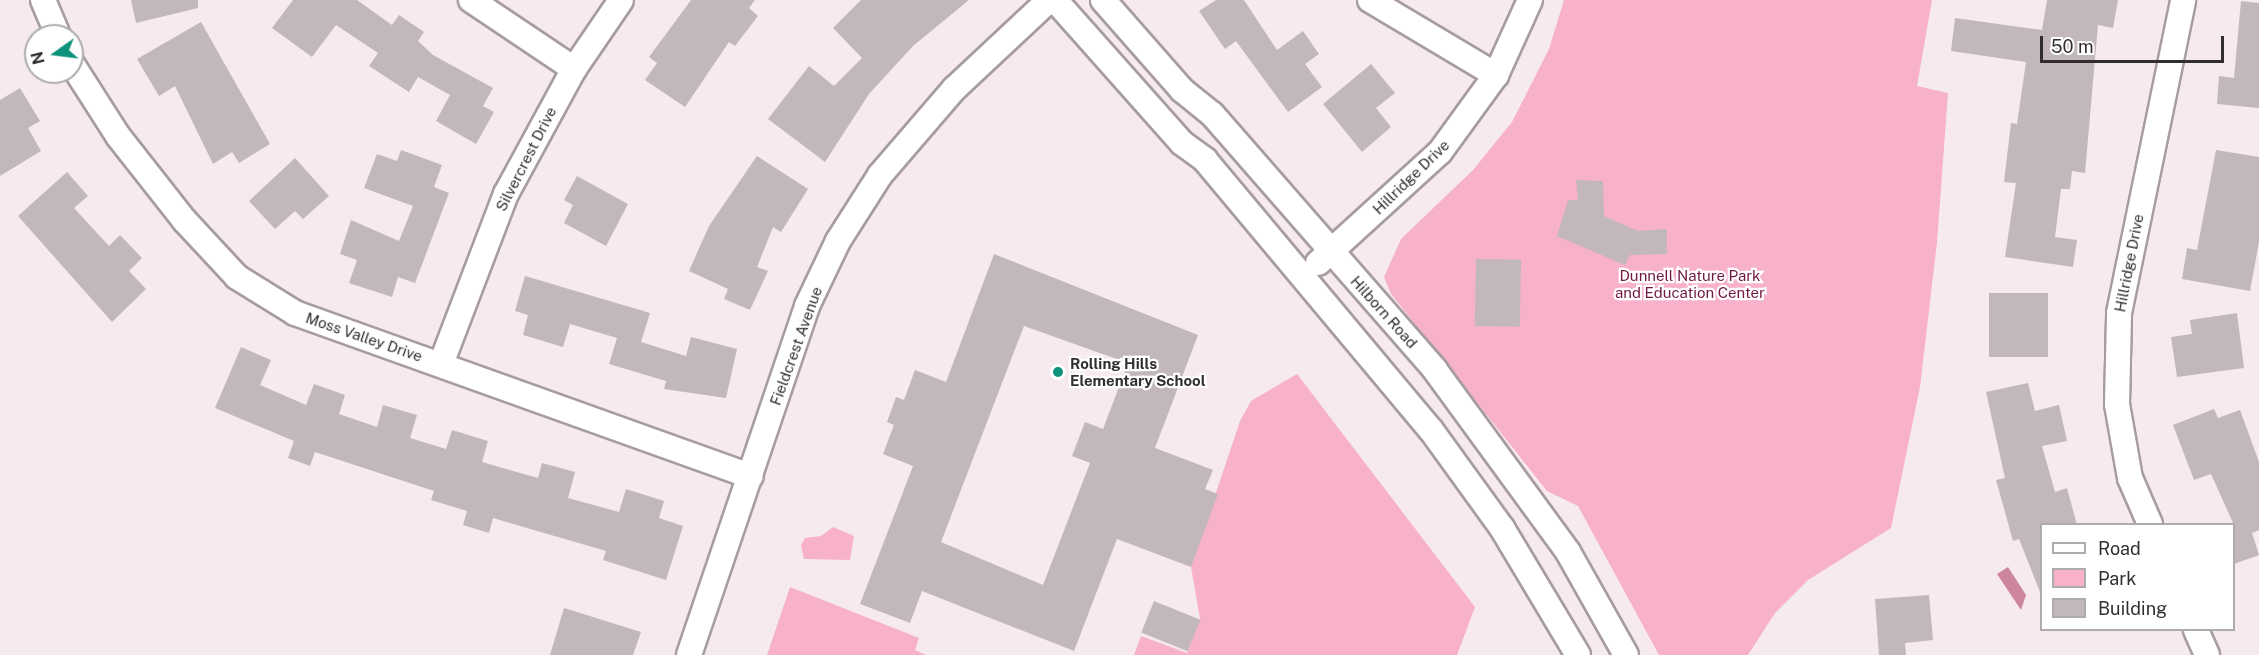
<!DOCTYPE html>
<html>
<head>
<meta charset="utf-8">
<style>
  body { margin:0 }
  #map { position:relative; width:2259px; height:655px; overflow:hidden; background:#f6eaee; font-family:"Public Sans",sans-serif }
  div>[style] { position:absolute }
  .green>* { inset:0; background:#f7b1ca }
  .water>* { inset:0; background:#ce85a0 }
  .building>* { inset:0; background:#c2b7ba; transform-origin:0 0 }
  .roads { filter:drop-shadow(2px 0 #a79ca0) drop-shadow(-2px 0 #a79ca0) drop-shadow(0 2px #a79ca0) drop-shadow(0 -2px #a79ca0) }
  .minor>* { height:24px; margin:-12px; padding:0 12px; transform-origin:12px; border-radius:12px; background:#fff }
  .dots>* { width:16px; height:16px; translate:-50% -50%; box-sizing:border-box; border:3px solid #fff; border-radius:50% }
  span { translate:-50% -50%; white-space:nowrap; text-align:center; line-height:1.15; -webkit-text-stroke:4.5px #fff; paint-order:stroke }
  .street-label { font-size:15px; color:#322e2f }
  .park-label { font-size:15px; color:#6f1942 }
  .poi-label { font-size:15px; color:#322e2f; font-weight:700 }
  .left { translate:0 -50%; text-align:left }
  .legend { position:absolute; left:2040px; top:523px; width:195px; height:108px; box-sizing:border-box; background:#fff; border:2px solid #adabac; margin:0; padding:8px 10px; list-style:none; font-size:18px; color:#322e2f }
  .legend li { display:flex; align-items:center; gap:12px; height:30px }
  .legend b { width:30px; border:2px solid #adabac }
  .north { position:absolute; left:24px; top:24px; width:60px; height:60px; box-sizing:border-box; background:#fff; border:2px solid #adabac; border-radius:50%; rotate:256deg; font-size:16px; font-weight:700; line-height:24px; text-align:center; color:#322e2f }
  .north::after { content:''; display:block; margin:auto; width:21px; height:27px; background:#0d927b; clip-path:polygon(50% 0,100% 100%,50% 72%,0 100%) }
  .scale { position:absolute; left:2040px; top:36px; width:184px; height:27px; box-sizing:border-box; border:3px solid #322e2f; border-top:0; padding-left:8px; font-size:18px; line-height:21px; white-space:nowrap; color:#322e2f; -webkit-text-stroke:4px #fff; paint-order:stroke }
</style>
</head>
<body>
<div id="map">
  <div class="green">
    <i style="clip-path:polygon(1564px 0,1932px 0,1917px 86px,1948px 93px,1937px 242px,1920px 387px,1891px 528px,1808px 580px,1775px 613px,1748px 655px,1659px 655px,1578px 506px,1547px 491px,1391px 294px,1384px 277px,1401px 239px,1473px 170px,1512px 122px,1549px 49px)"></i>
    <i style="clip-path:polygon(1297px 374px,1475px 607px,1457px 655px,1134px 655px,1141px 636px,1187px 653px,1200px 619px,1191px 567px,1240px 421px,1251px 401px)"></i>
    <i style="clip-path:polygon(833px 527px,854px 536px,850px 560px,804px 559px,801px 545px,805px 538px,821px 536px)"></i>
    <i style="clip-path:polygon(790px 587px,919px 638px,915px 650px,926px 655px,767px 655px)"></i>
  </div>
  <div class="water">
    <i style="clip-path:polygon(2008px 567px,2026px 595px,2021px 610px,1997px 574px)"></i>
  </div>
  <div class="building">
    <i style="clip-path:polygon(131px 0,198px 0,198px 8px,136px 23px)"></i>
    <i style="clip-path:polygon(293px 0,357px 0,392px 25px,399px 15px,424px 32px,418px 41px,433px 55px,493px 88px,483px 106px,494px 112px,476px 144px,436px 121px,450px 95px,418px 77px,409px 92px,369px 66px,378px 53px,336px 25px,312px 57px,272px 28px)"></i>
    <i style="clip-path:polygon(691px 0,755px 0,749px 8px,758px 16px,735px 46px,729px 42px,685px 107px,645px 80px,657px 63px,649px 57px)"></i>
    <i style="clip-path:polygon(861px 0,969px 0,913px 46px,869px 94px,825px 162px,768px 119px,809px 66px,834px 86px,862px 58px,833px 28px)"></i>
    <i style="clip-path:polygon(1216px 0,1244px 0,1277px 50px,1303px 31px,1319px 54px,1305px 64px,1322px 87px,1288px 112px,1236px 41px,1225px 49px,1199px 11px)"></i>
    <i style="clip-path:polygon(2047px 0,2118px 0,2113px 28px,2098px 25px,2085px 173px,2072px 171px,2070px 189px,2061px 189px,2055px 237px,2077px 240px,2073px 267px,2005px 257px,2016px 183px,2004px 182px,2011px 123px,2017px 124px,2026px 62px,1951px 51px,1955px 18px,2042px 30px)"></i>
    <i style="clip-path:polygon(2241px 1px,2259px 3px,2259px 108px,2217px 104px,2219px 76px,2234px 78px)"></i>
    <i style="clip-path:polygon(201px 22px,270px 144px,239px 163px,232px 152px,213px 164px,175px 86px,159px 96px,137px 59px)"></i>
    <i style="clip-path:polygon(1371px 64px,1395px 93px,1376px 108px,1391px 127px,1362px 152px,1323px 104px)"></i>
    <i style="clip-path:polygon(20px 88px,40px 121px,28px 128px,41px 151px,0 176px,0 100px)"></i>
    <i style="clip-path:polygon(401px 150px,442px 165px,434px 187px,449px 193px,415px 283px,398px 277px,392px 297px,349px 283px,357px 260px,340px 254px,351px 220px,399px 241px,413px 206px,364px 188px,377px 154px,397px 161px)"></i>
    <i style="clip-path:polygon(2216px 150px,2259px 157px,2259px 242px,2250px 291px,2182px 279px,2187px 248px,2197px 250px)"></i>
    <i style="clip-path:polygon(757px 156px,808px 189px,781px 232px,773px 227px,757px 267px,768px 271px,750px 310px,724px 299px,728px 289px,689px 271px,709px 226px)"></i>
    <i style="clip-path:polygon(295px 158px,329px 196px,303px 219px,295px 211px,275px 229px,249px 201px)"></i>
    <i style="clip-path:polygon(67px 172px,88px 196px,74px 208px,109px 246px,120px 235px,142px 258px,129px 271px,146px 289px,112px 322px,18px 216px)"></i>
    <i style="clip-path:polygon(577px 176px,628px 204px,606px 246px,564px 223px,573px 205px,564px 200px)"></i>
    <i style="clip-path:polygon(1576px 180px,1603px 181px,1604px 216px,1638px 231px,1667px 229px,1667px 254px,1630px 255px,1625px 265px,1557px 236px,1568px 200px,1578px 200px)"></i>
    <i style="clip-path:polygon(evenodd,994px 254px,1198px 335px,1155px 448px,1213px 470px,1205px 489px,1218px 494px,1191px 567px,1117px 539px,1074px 651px,922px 591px,910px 623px,860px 604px,913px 466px,883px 454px,894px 425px,887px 422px,896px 397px,904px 400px,915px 370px,946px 382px,994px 254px,1024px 326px,1128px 363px,1103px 429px,1085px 422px,1072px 456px,1090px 463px,1043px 585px,941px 542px,1024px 326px)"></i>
    <i style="left:1476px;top:259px;width:45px;height:67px;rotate:1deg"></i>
    <i style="clip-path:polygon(525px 276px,650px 313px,641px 342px,686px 356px,691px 337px,737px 349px,726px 398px,664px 389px,666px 381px,609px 364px,617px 338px,570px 324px,563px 347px,523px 335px,528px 315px,515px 311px)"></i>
    <i style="left:1989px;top:293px;width:59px;height:64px"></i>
    <i style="clip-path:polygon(2237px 313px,2244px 368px,2177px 377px,2171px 337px,2192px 334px,2190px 320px)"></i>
    <i style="clip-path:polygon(241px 347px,271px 360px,260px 385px,306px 405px,314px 384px,345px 395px,339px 414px,377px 427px,383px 405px,417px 415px,410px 438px,446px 449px,452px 430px,488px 441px,482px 462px,538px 478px,542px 463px,575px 472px,568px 498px,619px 512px,626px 489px,664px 501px,659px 518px,683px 526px,666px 580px,603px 560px,606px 551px,493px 518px,489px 533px,463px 525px,467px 511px,431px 500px,434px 491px,315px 452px,310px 466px,288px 458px,294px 441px,215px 408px)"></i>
    <i style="clip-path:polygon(2028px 383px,2035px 411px,2059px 405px,2067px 441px,2042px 446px,2055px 492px,2067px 488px,2077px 525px,2042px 525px,2040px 592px,2019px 539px,2013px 541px,1996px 480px,2005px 478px,1986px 392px)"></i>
    <i style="clip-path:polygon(2214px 409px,2218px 418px,2240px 410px,2259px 462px,2259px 530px,2252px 533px,2259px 555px,2234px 564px,2234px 525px,2211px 474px,2194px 480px,2173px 425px)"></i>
    <i style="clip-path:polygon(1929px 595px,1933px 640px,1905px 643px,1906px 655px,1879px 655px,1875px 599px)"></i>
    <i style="left:1154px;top:601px;width:50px;height:34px;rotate:22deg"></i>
    <i style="clip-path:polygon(564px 608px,641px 632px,633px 655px,550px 655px)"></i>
  </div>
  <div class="roads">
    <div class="minor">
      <i style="left:43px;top:0;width:39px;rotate:67deg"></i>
      <i style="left:471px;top:0;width:124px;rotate:33.8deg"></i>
      <i style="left:1055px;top:0;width:191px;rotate:48.4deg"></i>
      <i style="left:1182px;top:143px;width:29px;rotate:36deg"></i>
      <i style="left:1205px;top:160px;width:352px;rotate:50.1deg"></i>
      <i style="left:1431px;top:430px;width:121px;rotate:54.1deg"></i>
      <i style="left:1502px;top:528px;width:148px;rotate:59.1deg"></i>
      <i style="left:1103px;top:0;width:120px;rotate:48.7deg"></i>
      <i style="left:1182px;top:90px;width:38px;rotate:39deg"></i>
      <i style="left:1212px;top:114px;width:340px;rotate:48.9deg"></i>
      <i style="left:1435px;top:370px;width:225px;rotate:53.8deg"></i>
      <i style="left:1568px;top:552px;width:118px;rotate:60.6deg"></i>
      <i style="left:1370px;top:0;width:147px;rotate:30.8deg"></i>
      <i style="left:72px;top:64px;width:85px;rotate:57.4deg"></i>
      <i style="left:118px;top:136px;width:108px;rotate:51.8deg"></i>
      <i style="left:185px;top:221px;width:76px;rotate:47.1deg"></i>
      <i style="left:237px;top:277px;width:68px;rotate:31.8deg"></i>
      <i style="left:295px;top:313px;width:484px;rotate:19.7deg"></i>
      <i style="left:1318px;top:263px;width:165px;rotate:-42.3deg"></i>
      <i style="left:1440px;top:152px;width:95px;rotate:-54deg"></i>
      <i style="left:1496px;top:75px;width:82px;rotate:-65.6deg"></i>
      <i style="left:441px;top:364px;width:182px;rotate:-69.1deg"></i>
      <i style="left:506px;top:194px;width:142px;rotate:-61.5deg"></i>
      <i style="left:574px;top:69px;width:83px;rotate:-55.7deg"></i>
      <i style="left:2150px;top:524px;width:50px;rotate:-113.5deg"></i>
      <i style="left:2130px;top:478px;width:75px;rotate:-100deg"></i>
      <i style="left:2117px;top:404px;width:91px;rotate:-88.7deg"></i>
      <i style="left:2119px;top:313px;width:319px;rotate:-78.4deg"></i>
      <i style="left:2196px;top:630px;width:27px;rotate:66deg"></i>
      <i style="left:689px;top:655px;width:368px;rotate:-71.3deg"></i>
      <i style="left:807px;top:306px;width:72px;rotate:-64.5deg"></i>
      <i style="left:838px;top:241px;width:78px;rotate:-57.5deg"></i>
      <i style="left:880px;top:175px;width:113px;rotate:-49.3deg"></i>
      <i style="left:954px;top:89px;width:130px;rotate:-43.1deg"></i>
    </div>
  </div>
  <div class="dots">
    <i style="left:1058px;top:372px;background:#0d927b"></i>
  </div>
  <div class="street-label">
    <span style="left:526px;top:159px;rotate:-63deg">Silvercrest Drive</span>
    <span style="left:1411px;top:177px;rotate:-44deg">Hillridge Drive</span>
    <span style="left:2129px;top:263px;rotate:-79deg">Hillridge Drive</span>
    <span style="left:1384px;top:312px;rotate:48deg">Hilborn Road</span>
    <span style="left:364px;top:337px;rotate:19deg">Moss Valley Drive</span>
    <span style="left:796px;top:346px;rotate:-70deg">Fieldcrest Avenue</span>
  </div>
  <div class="park-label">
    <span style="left:1690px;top:284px">Dunnell Nature Park<br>and Education Center</span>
  </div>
  <div class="poi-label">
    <span class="left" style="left:1070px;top:372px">Rolling Hills<br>Elementary School</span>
  </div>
  <ul class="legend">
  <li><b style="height:8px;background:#fff"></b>Road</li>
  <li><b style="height:16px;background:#f7b1ca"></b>Park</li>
  <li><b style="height:16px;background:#c2b7ba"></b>Building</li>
  </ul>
  <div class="north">N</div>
  <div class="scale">50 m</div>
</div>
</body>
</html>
